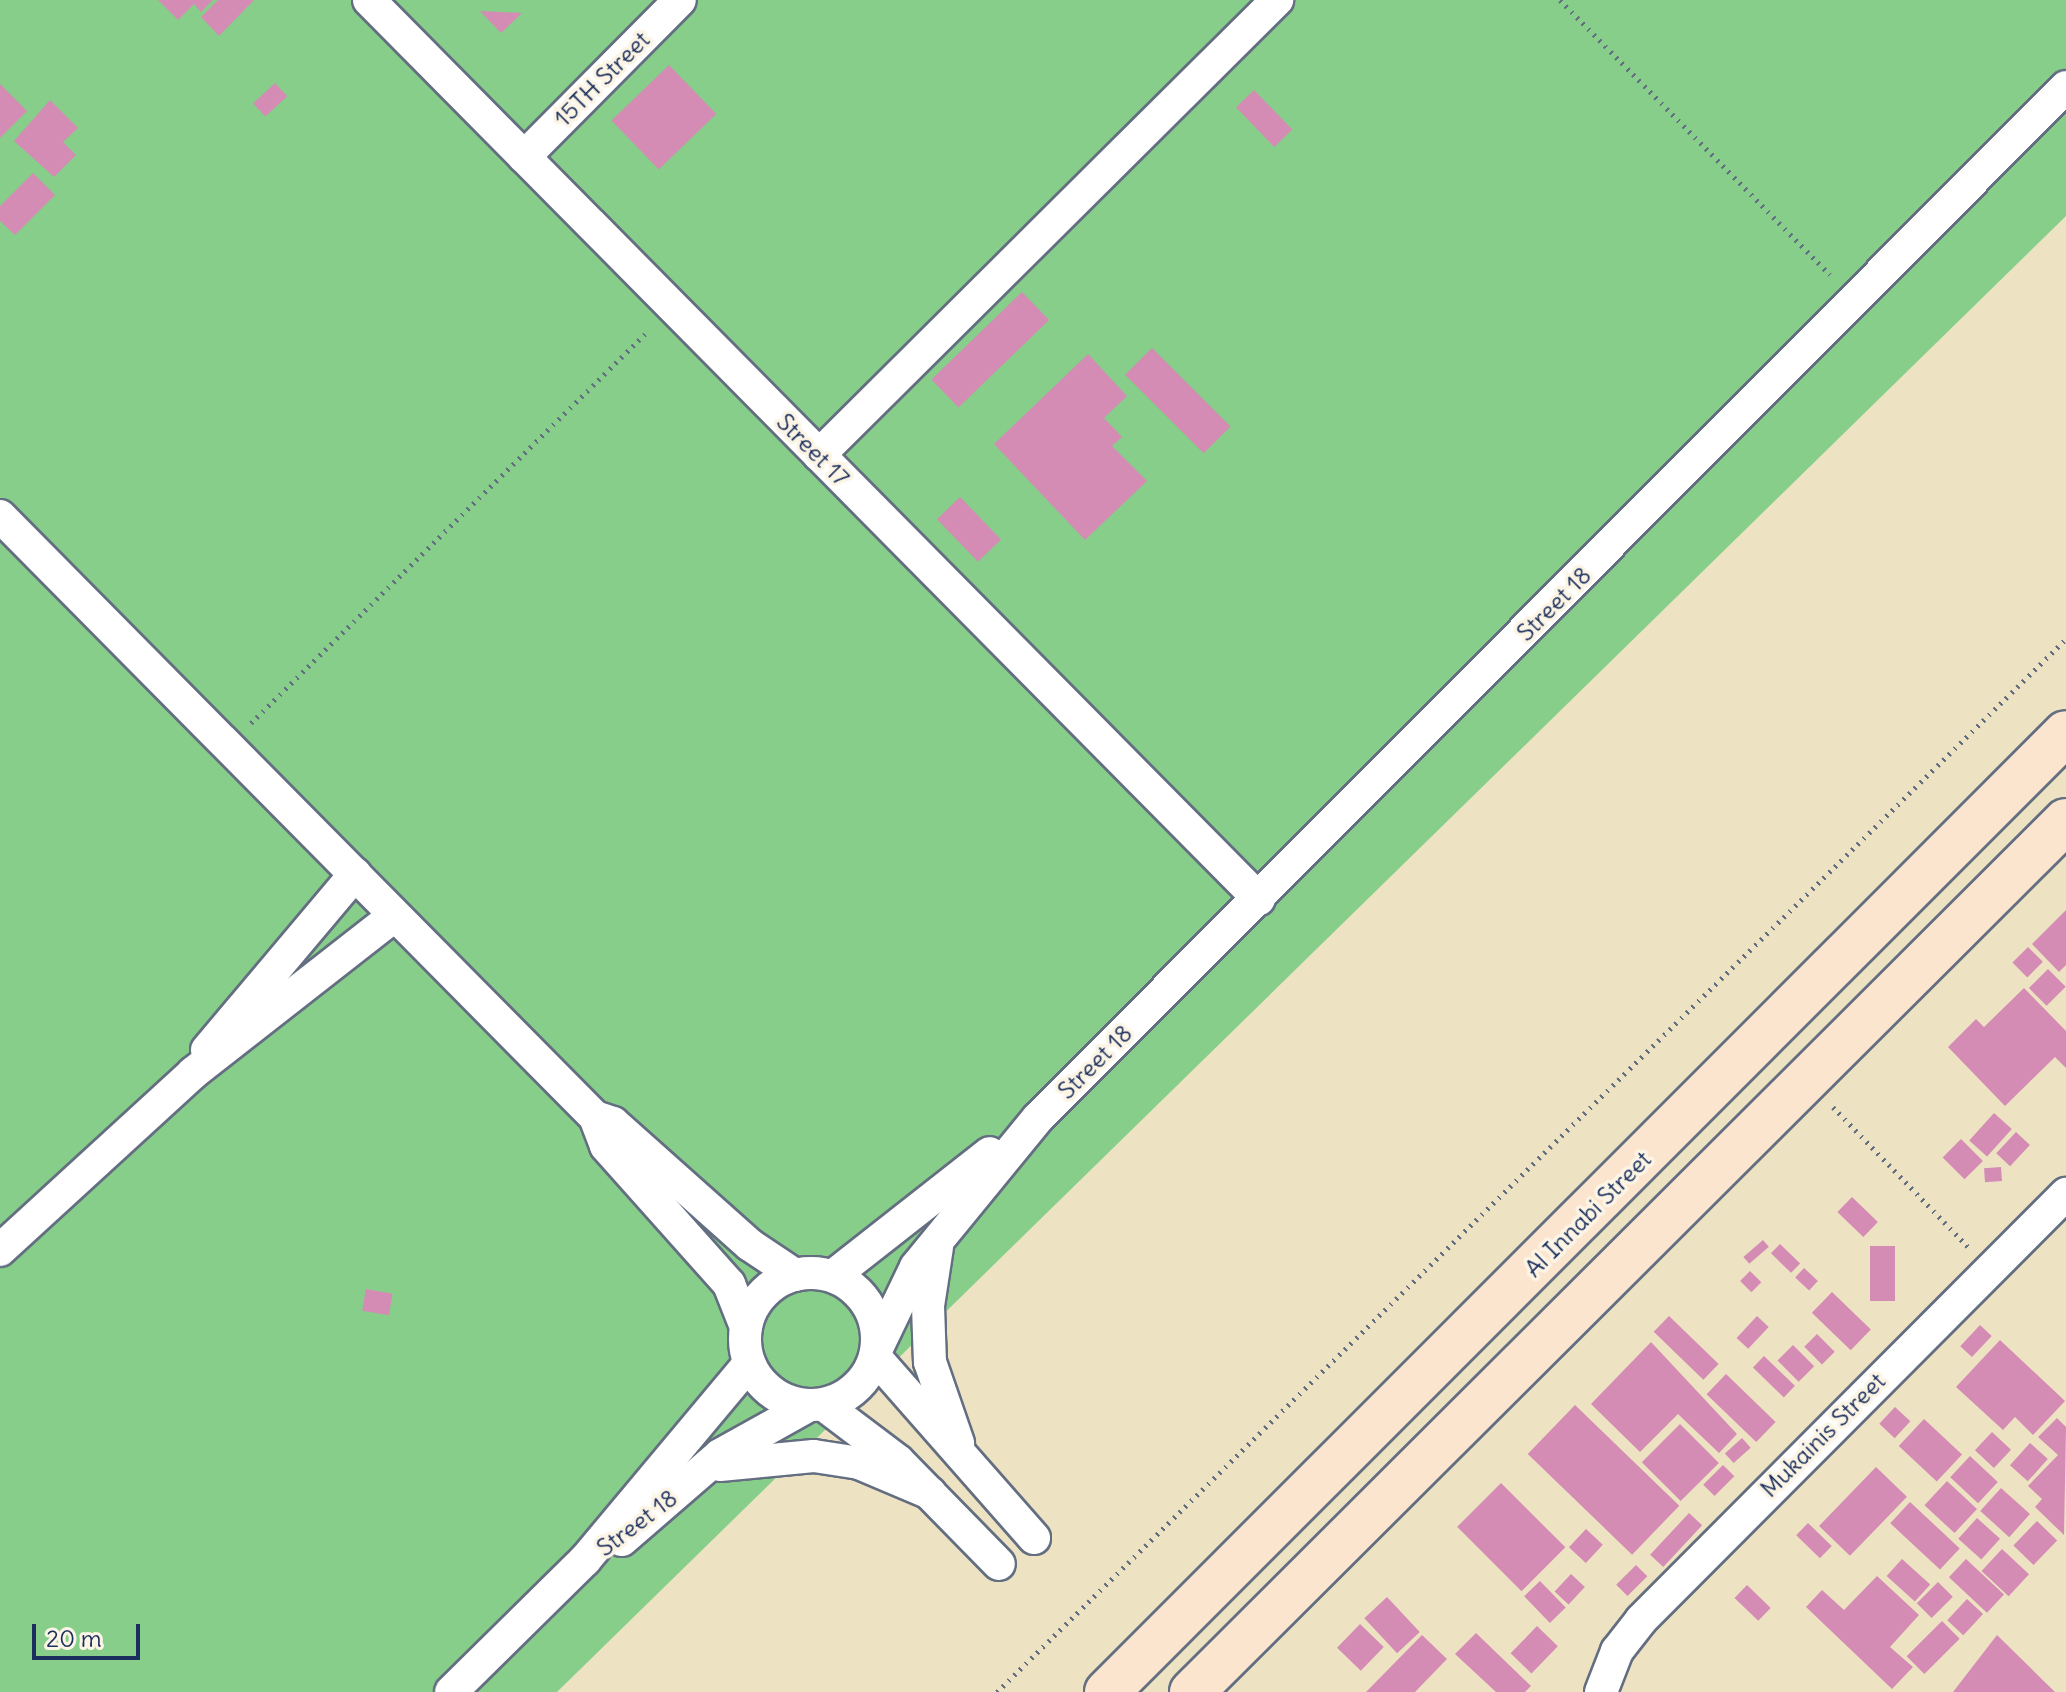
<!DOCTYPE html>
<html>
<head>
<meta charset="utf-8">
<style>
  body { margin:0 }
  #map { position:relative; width:2066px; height:1692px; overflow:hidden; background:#ede3c3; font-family:Delius,sans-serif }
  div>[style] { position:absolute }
  .green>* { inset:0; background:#86ce89 }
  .building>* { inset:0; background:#d48cb4; transform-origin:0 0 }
  .path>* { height:5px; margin-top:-2.5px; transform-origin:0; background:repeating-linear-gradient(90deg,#646e81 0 2px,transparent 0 8px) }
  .roads { filter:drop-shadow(2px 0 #646e81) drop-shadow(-2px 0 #646e81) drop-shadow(0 2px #646e81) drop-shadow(0 -2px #646e81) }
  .street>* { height:32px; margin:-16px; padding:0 16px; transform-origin:16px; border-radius:16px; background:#fff }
  .street>.ring { margin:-16px; padding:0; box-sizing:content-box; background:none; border:32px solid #fff; border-radius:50% }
  .secondary>* { height:44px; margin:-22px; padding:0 22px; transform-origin:22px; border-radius:22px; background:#fce5cf }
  span { translate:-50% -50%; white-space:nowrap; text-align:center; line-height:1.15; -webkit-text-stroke:7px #fcf5e5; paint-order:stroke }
  .street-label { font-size:24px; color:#1b2f5e }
  .scale { position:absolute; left:32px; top:1624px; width:108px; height:36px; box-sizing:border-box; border:4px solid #1b2f5e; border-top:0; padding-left:10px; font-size:24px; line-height:28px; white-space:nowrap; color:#1b2f5e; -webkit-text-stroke:6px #fcf5e5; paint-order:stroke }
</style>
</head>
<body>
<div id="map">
  <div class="green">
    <i style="clip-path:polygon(0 0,2066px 0,2066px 216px,557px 1692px,0 1692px)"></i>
  </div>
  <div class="building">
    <i style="clip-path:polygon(158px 0,213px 0,201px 12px,194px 4px,178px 20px)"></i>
    <i style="clip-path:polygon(218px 0,254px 0,219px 36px,201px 17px)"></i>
    <i style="clip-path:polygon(480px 11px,522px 13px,501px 33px)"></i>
    <i style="left:669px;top:65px;width:68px;height:80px;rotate:46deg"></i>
    <i style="left:275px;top:83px;width:18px;height:30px;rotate:47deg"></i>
    <i style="clip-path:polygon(0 84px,27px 111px,0 138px)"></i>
    <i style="left:1254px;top:90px;width:55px;height:25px;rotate:46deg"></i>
    <i style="clip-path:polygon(50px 100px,78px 128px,63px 142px,76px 155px,54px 177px,14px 141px)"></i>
    <i style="clip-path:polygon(33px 173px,55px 195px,15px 235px,0 221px,0 206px)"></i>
    <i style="left:1022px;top:292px;width:39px;height:126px;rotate:46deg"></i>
    <i style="left:1152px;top:348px;width:111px;height:38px;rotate:45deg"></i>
    <i style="clip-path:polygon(1088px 354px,1127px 396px,1104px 418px,1122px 437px,1112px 446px,1147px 481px,1085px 540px,994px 444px)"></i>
    <i style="left:960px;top:497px;width:59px;height:32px;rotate:46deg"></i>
    <i style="clip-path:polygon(2066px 910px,2066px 965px,2059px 972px,2032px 944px)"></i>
    <i style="left:2028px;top:947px;width:21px;height:22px;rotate:45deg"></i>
    <i style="left:2048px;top:969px;width:25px;height:27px;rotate:45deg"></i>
    <i style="clip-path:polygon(2024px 988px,2066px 1031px,2066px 1068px,2055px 1057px,2005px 1106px,1948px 1047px,1976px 1019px,1984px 1027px)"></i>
    <i style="left:1994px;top:1113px;width:24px;height:37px;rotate:42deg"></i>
    <i style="left:2016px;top:1132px;width:19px;height:29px;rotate:43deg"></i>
    <i style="left:1961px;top:1139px;width:31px;height:26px;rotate:45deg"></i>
    <i style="left:2001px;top:1167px;width:14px;height:17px;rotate:86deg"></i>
    <i style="left:1852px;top:1197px;width:36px;height:21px;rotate:44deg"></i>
    <i style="left:1763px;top:1240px;width:9px;height:26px;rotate:49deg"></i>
    <i style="left:1780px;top:1244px;width:28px;height:13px;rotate:44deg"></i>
    <i style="left:1870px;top:1246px;width:25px;height:55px"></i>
    <i style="left:1804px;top:1268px;width:19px;height:13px;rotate:43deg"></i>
    <i style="left:1750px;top:1271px;width:16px;height:14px;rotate:45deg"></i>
    <i style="left:366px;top:1289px;width:27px;height:22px;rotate:10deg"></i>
    <i style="left:1832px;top:1292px;width:54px;height:29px;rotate:44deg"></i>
    <i style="left:1669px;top:1316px;width:69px;height:22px;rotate:44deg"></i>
    <i style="left:1757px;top:1316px;width:16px;height:30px;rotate:43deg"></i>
    <i style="left:1980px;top:1325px;width:16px;height:29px;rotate:43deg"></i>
    <i style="left:1817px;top:1334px;width:25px;height:18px;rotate:45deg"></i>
    <i style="clip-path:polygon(2000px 1340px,2065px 1401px,2033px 1435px,2015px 1417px,2003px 1430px,1956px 1387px)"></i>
    <i style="clip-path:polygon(1651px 1342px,1737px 1434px,1719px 1453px,1678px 1414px,1640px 1452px,1591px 1404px)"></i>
    <i style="left:1793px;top:1345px;width:30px;height:22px;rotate:45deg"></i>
    <i style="left:1764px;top:1356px;width:43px;height:16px;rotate:44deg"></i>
    <i style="left:1726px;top:1374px;width:69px;height:28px;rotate:44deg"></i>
    <i style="left:1575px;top:1405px;width:145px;height:68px;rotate:44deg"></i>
    <i style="left:1895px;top:1407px;width:21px;height:23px;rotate:43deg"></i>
    <i style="clip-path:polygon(2057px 1418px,2066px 1427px,2064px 1535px,2035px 1507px,2042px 1499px,2028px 1486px,2058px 1455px,2038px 1437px)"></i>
    <i style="left:1924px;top:1419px;width:52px;height:37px;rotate:43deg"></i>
    <i style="left:1680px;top:1424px;width:55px;height:54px;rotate:45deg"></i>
    <i style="left:1992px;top:1432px;width:26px;height:25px;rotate:43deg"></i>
    <i style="left:1742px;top:1438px;width:13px;height:23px;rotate:48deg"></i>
    <i style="left:2030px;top:1443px;width:24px;height:30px;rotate:42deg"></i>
    <i style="left:1970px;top:1456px;width:38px;height:29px;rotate:43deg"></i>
    <i style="left:1723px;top:1465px;width:16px;height:28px;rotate:45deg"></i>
    <i style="left:1876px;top:1467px;width:43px;height:82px;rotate:44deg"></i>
    <i style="left:1947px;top:1481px;width:41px;height:33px;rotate:43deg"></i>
    <i style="left:1501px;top:1483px;width:91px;height:62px;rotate:45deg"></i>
    <i style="left:2001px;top:1488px;width:39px;height:31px;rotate:42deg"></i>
    <i style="left:1910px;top:1502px;width:68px;height:29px;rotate:43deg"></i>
    <i style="left:1689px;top:1513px;width:18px;height:57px;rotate:43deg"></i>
    <i style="left:1977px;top:1518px;width:31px;height:28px;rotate:42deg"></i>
    <i style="left:2037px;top:1521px;width:28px;height:34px;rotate:44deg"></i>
    <i style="left:1808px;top:1523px;width:33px;height:17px;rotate:44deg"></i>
    <i style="left:1586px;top:1529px;width:23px;height:25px;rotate:43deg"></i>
    <i style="left:2002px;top:1549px;width:37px;height:30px;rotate:43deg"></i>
    <i style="left:1902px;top:1559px;width:38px;height:23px;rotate:42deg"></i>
    <i style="left:1966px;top:1559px;width:52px;height:25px;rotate:43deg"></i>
    <i style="left:1636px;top:1565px;width:16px;height:28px;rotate:45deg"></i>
    <i style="left:1571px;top:1574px;width:19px;height:24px;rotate:43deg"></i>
    <i style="clip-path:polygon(1877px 1576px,1919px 1615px,1890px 1647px,1913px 1667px,1892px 1689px,1806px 1607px,1822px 1590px,1844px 1610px)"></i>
    <i style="left:1540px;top:1581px;width:37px;height:22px;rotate:46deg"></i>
    <i style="left:1938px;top:1582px;width:21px;height:30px;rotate:45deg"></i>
    <i style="left:1747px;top:1585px;width:33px;height:18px;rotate:44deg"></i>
    <i style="left:1387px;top:1597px;width:48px;height:31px;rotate:47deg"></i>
    <i style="left:1967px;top:1599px;width:22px;height:29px;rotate:43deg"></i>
    <i style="left:1942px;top:1621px;width:25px;height:50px;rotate:45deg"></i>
    <i style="left:1360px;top:1624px;width:33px;height:33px;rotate:44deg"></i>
    <i style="left:1537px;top:1626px;width:29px;height:38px;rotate:44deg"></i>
    <i style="clip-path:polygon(1476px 1633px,1531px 1686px,1525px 1692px,1496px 1692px,1455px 1654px)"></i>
    <i style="clip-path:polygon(1422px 1635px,1447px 1659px,1415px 1692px,1366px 1692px)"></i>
    <i style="clip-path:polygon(1997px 1635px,2055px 1692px,1953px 1692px)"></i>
  </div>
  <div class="path">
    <i style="left:1560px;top:0;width:385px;rotate:45.5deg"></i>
    <i style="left:251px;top:723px;width:558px;rotate:-44.64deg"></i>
    <i style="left:1833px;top:1107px;width:194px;rotate:46deg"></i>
    <i style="left:997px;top:1692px;width:1501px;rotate:-44.57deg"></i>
  </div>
  <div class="roads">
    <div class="street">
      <i style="left:369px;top:0;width:1265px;rotate:45.29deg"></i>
      <i style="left:524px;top:157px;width:221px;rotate:-45.2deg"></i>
      <i style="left:819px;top:455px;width:646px;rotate:-44.81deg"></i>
      <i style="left:0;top:516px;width:846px;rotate:45.29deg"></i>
      <i style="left:595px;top:1117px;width:19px;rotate:18deg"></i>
      <i style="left:613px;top:1123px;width:183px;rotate:41.7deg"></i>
      <i style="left:750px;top:1245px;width:54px;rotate:33.7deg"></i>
      <i style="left:207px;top:1050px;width:230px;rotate:-49.9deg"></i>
      <i style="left:595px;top:1117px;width:31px;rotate:69deg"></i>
      <i style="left:606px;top:1146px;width:185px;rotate:48.3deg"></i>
      <i style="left:729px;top:1284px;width:46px;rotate:68.4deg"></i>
      <i style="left:937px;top:1247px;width:60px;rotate:98.7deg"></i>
      <i style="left:928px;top:1306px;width:56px;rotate:88deg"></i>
      <i style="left:930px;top:1362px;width:86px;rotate:70.9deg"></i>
      <i style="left:0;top:1250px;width:262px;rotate:-42.5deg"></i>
      <i style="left:193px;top:1073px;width:255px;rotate:-38deg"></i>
      <i class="ring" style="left:745px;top:1273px;width:100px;height:100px"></i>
      <i style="left:833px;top:1276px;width:199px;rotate:-38.1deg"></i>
      <i style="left:877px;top:1348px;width:90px;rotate:-64.3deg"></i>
      <i style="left:916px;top:1267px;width:193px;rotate:-50.7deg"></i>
      <i style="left:1038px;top:1118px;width:1456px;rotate:-45.08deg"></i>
      <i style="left:875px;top:1357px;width:241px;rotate:48.7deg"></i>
      <i style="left:824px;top:1405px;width:93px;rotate:37.1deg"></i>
      <i style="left:898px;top:1461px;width:144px;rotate:45.6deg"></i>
      <i style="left:720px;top:1465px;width:94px;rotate:-5.5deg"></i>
      <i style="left:814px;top:1456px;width:46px;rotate:8.8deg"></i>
      <i style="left:859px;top:1463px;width:77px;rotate:22.9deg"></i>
      <i style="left:622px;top:1540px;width:130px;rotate:-40.9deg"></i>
      <i style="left:720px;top:1455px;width:101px;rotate:-29.1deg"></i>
      <i style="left:451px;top:1692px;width:188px;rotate:-44.6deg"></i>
      <i style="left:585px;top:1560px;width:256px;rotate:-50.1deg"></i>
      <i style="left:1601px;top:1692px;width:44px;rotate:-68.7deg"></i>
      <i style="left:1617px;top:1651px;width:39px;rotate:-52deg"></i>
      <i style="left:1641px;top:1620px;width:602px;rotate:-45.07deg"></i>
    </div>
    <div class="secondary">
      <i style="left:1107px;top:1692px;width:1356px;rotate:-45deg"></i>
      <i style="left:1192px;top:1692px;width:1234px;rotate:-44.9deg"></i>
    </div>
  </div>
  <div class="street-label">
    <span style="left:602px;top:79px;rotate:-45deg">15TH Street</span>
    <span style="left:813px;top:450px;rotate:45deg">Street 17</span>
    <span style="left:1554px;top:604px;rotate:-45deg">Street 18</span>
    <span style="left:1095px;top:1062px;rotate:-45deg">Street 18</span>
    <span style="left:1588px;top:1214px;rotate:-45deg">Al Innabi Street</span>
    <span style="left:1823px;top:1435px;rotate:-45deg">Mukainis Street</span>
    <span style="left:637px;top:1523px;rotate:-37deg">Street 18</span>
  </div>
  <div class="scale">20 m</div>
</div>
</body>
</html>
